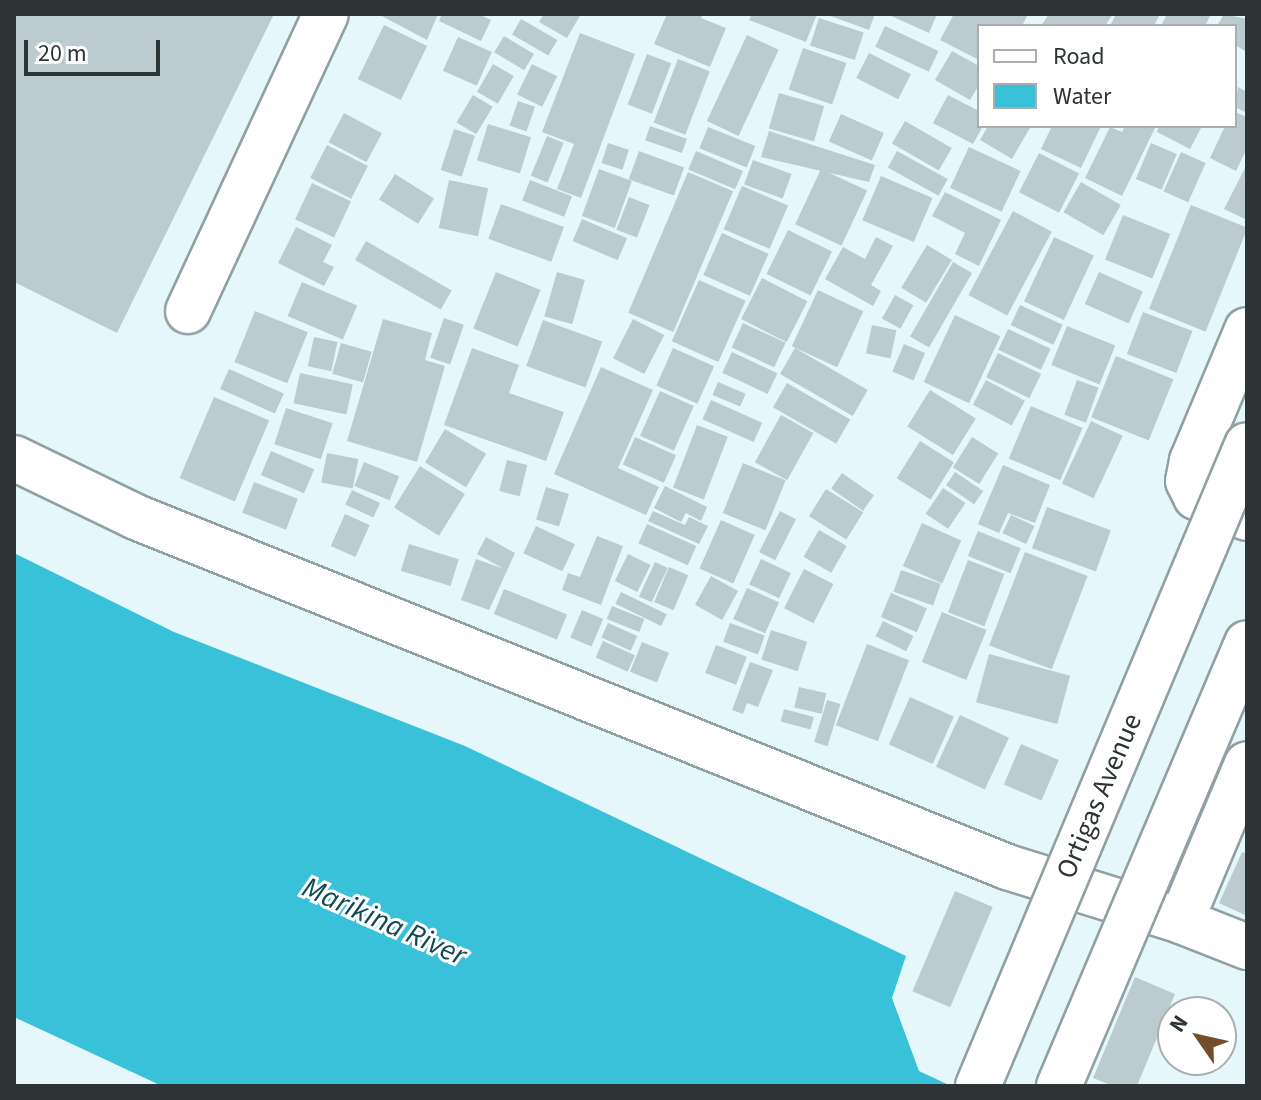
<!DOCTYPE html>
<html>
<head>
<meta charset="utf-8">
<style>
  body { margin:0 }
  #map { position:relative; width:1261px; height:1100px; overflow:hidden; background:#e6f7fb; font-family:"Source Sans 3",sans-serif }
  div>[style] { position:absolute }
  .water>* { inset:0; background:#3ac1da }
  .building>* { inset:0; background:#bbcbcf; transform-origin:0 0 }
  .roads { filter:drop-shadow(2px 0 #90a0a3) drop-shadow(-2px 0 #90a0a3) drop-shadow(0 2px #90a0a3) drop-shadow(0 -2px #90a0a3) }
  .minor>* { height:44px; margin:-22px; padding:0 22px; transform-origin:22px; border-radius:22px; background:#fff }
  .bridges { filter:drop-shadow(2px 0 #90a0a3) drop-shadow(-2px 0 #90a0a3) drop-shadow(0 2px #90a0a3) drop-shadow(0 -2px #90a0a3) }
  .major-bridge>* { height:44px; margin:-22px; padding:0 22px; transform-origin:22px; border-radius:22px; background:#fff }
  span { translate:-50% -50%; white-space:nowrap; text-align:center; line-height:1.15; -webkit-text-stroke:6px #fff; paint-order:stroke }
  .street-label { font-size:28px; color:#2d3435 }
  .water-label { font-size:30px; color:#0f4953; font-style:italic }
  .frame { position:absolute; inset:0; border:16px solid #2d3435; pointer-events:none }
  .legend { position:absolute; left:977px; top:24px; width:260px; height:104px; box-sizing:border-box; background:#fff; border:2px solid #abaeae; margin:0; padding:10px 14px; list-style:none; font-size:24px; color:#2d3435 }
  .legend li { display:flex; align-items:center; gap:16px; height:40px }
  .legend b { width:40px; border:2px solid #abaeae }
  .north { position:absolute; left:1157px; top:996px; width:80px; height:80px; box-sizing:border-box; background:#fff; border:2px solid #abaeae; border-radius:50%; rotate:304deg; font-size:22px; font-weight:700; line-height:32px; text-align:center; color:#2d3435 }
  .north::after { content:''; display:block; margin:auto; width:28px; height:36px; background:#744e2b; clip-path:polygon(50% 0,100% 100%,50% 72%,0 100%) }
  .scale { position:absolute; left:24px; top:40px; width:136px; height:36px; box-sizing:border-box; border:4px solid #2d3435; border-top:0; padding-left:10px; font-size:24px; line-height:28px; white-space:nowrap; color:#2d3435; -webkit-text-stroke:6px #fff; paint-order:stroke }
</style>
</head>
<body>
<div id="map">
  <div class="water">
    <i style="clip-path:polygon(14px 553px,174px 632px,465px 746px,906px 956px,892px 998px,919px 1071px,951px 1086px,162px 1086px,14px 1017px)"></i>
  </div>
  <div class="building">
    <i style="clip-path:polygon(14px 14px,274px 14px,117px 333px,14px 282px)"></i>
    <i style="clip-path:polygon(378px 14px,438px 14px,427px 40px)"></i>
    <i style="clip-path:polygon(442px 14px,478px 14px,491px 20px,481px 41px,439px 21px)"></i>
    <i style="clip-path:polygon(544px 14px,581px 14px,567px 38px,539px 22px)"></i>
    <i style="clip-path:polygon(667px 14px,703px 14px,701px 18px,726px 28px,710px 67px,654px 44px)"></i>
    <i style="clip-path:polygon(752px 14px,817px 14px,806px 42px,749px 20px)"></i>
    <i style="clip-path:polygon(825px 14px,875px 14px,869px 30px)"></i>
    <i style="clip-path:polygon(887px 14px,937px 14px,929px 33px)"></i>
    <i style="clip-path:polygon(954px 14px,1028px 14px,1022px 26px,979px 26px,979px 60px,940px 40px)"></i>
    <i style="clip-path:polygon(1049px 14px,1113px 14px,1105px 26px,1041px 26px)"></i>
    <i style="clip-path:polygon(1116px 14px,1160px 14px,1154px 26px,1110px 26px)"></i>
    <i style="clip-path:polygon(1167px 14px,1211px 14px,1205px 26px,1161px 26px)"></i>
    <i style="clip-path:polygon(1224px 14px,1247px 19px,1247px 52px,1235px 45px,1235px 26px,1217px 26px)"></i>
    <i style="left:819px;top:18px;width:47px;height:29px;rotate:18deg"></i>
    <i style="left:521px;top:19px;width:42px;height:18px;rotate:30deg"></i>
    <i style="left:384px;top:25px;width:48px;height:60px;rotate:26deg"></i>
    <i style="left:885px;top:26px;width:59px;height:23px;rotate:25deg"></i>
    <i style="clip-path:polygon(580px 33px,635px 54px,581px 198px,557px 189px,574px 144px,542px 132px)"></i>
    <i style="left:747px;top:35px;width:35px;height:95px;rotate:25deg"></i>
    <i style="left:504px;top:36px;width:35px;height:19px;rotate:31deg"></i>
    <i style="left:458px;top:37px;width:37px;height:37px;rotate:24deg"></i>
    <i style="left:803px;top:48px;width:46px;height:44px;rotate:19deg"></i>
    <i style="clip-path:polygon(952px 51px,979px 66px,979px 85px,970px 100px,935px 80px)"></i>
    <i style="left:869px;top:53px;width:47px;height:28px;rotate:27deg"></i>
    <i style="left:647px;top:54px;width:26px;height:54px;rotate:21deg"></i>
    <i style="left:678px;top:59px;width:34px;height:68px;rotate:21deg"></i>
    <i style="left:493px;top:64px;width:24px;height:32px;rotate:30deg"></i>
    <i style="left:532px;top:64px;width:28px;height:34px;rotate:26deg"></i>
    <i style="clip-path:polygon(1238px 87px,1247px 92px,1247px 113px,1235px 107px)"></i>
    <i style="left:779px;top:93px;width:47px;height:37px;rotate:16deg"></i>
    <i style="left:473px;top:95px;width:23px;height:32px;rotate:31deg"></i>
    <i style="clip-path:polygon(948px 95px,979px 111px,983px 126px,973px 144px,933px 123px)"></i>
    <i style="left:518px;top:101px;width:18px;height:26px;rotate:19deg"></i>
    <i style="clip-path:polygon(1235px 112px,1247px 117px,1247px 148px,1236px 171px,1210px 158px,1225px 126px,1235px 126px)"></i>
    <i style="left:344px;top:113px;width:43px;height:33px;rotate:28deg"></i>
    <i style="left:841px;top:114px;width:47px;height:30px;rotate:24deg"></i>
    <i style="left:905px;top:121px;width:54px;height:26px;rotate:30deg"></i>
    <i style="left:488px;top:124px;width:45px;height:38px;rotate:17deg"></i>
    <i style="left:650px;top:126px;width:39px;height:15px;rotate:19deg"></i>
    <i style="clip-path:polygon(988px 126px,1031px 126px,1012px 159px,980px 140px)"></i>
    <i style="clip-path:polygon(1052px 126px,1101px 126px,1081px 168px,1041px 149px)"></i>
    <i style="clip-path:polygon(1125px 126px,1156px 126px,1122px 196px,1085px 178px,1110px 127px,1122px 132px)"></i>
    <i style="clip-path:polygon(1159px 126px,1202px 126px,1190px 149px,1157px 132px)"></i>
    <i style="left:708px;top:127px;width:51px;height:23px;rotate:22deg"></i>
    <i style="left:454px;top:129px;width:22px;height:43px;rotate:18deg"></i>
    <i style="clip-path:polygon(769px 131px,875px 165px,869px 182px,761px 157px)"></i>
    <i style="left:547px;top:136px;width:18px;height:43px;rotate:22deg"></i>
    <i style="left:608px;top:143px;width:22px;height:21px;rotate:18deg"></i>
    <i style="left:1151px;top:143px;width:28px;height:39px;rotate:23deg"></i>
    <i style="left:327px;top:145px;width:46px;height:37px;rotate:27deg"></i>
    <i style="left:969px;top:147px;width:57px;height:45px;rotate:25deg"></i>
    <i style="left:639px;top:151px;width:48px;height:30px;rotate:20deg"></i>
    <i style="left:696px;top:151px;width:51px;height:20px;rotate:23deg"></i>
    <i style="left:897px;top:151px;width:58px;height:19px;rotate:29deg"></i>
    <i style="left:1181px;top:152px;width:27px;height:43px;rotate:24deg"></i>
    <i style="left:1039px;top:153px;width:45px;height:44px;rotate:27deg"></i>
    <i style="left:753px;top:160px;width:41px;height:26px;rotate:20deg"></i>
    <i style="clip-path:polygon(1247px 164px,1247px 220px,1224px 209px)"></i>
    <i style="left:599px;top:169px;width:35px;height:50px;rotate:20deg"></i>
    <i style="left:821px;top:169px;width:51px;height:61px;rotate:25deg"></i>
    <i style="left:688px;top:172px;width:49px;height:153px;rotate:23deg"></i>
    <i style="left:395px;top:174px;width:46px;height:30px;rotate:32deg"></i>
    <i style="left:881px;top:176px;width:56px;height:48px;rotate:23deg"></i>
    <i style="left:449px;top:180px;width:40px;height:49px;rotate:12deg"></i>
    <i style="left:530px;top:180px;width:45px;height:22px;rotate:21deg"></i>
    <i style="left:1081px;top:182px;width:46px;height:35px;rotate:30deg"></i>
    <i style="left:312px;top:183px;width:43px;height:40px;rotate:25deg"></i>
    <i style="left:742px;top:186px;width:50px;height:47px;rotate:23deg"></i>
    <i style="clip-path:polygon(945px 192px,1001px 220px,979px 266px,955px 254px,965px 233px,932px 216px)"></i>
    <i style="left:629px;top:197px;width:22px;height:35px;rotate:21deg"></i>
    <i style="left:501px;top:204px;width:67px;height:37px;rotate:20deg"></i>
    <i style="left:1191px;top:205px;width:61px;height:112px;rotate:22deg"></i>
    <i style="left:1013px;top:211px;width:44px;height:95px;rotate:28deg"></i>
    <i style="left:1123px;top:215px;width:51px;height:48px;rotate:22deg"></i>
    <i style="left:582px;top:219px;width:49px;height:24px;rotate:23deg"></i>
    <i style="clip-path:polygon(296px 227px,332px 245px,323px 262px,334px 267px,324px 286px,278px 263px)"></i>
    <i style="left:788px;top:230px;width:49px;height:49px;rotate:26deg"></i>
    <i style="left:722px;top:233px;width:51px;height:46px;rotate:24deg"></i>
    <i style="clip-path:polygon(876px 237px,893px 246px,871px 285px,881px 291px,873px 306px,825px 279px,843px 247px,865px 259px)"></i>
    <i style="left:1054px;top:237px;width:44px;height:71px;rotate:25deg"></i>
    <i style="left:366px;top:241px;width:99px;height:22px;rotate:30deg"></i>
    <i style="left:927px;top:245px;width:29px;height:50px;rotate:31deg"></i>
    <i style="left:953px;top:262px;width:22px;height:86px;rotate:30deg"></i>
    <i style="left:496px;top:272px;width:48px;height:61px;rotate:22deg"></i>
    <i style="left:557px;top:272px;width:29px;height:46px;rotate:16deg"></i>
    <i style="left:1099px;top:272px;width:48px;height:35px;rotate:24deg"></i>
    <i style="left:762px;top:278px;width:51px;height:46px;rotate:27deg"></i>
    <i style="left:699px;top:280px;width:51px;height:67px;rotate:24deg"></i>
    <i style="left:302px;top:282px;width:60px;height:37px;rotate:23deg"></i>
    <i style="left:818px;top:290px;width:50px;height:62px;rotate:25deg"></i>
    <i style="left:895px;top:295px;width:21px;height:27px;rotate:29deg"></i>
    <i style="left:1020px;top:305px;width:47px;height:22px;rotate:25deg"></i>
    <i style="left:255px;top:311px;width:57px;height:55px;rotate:22deg"></i>
    <i style="left:1143px;top:312px;width:53px;height:45px;rotate:21deg"></i>
    <i style="left:955px;top:315px;width:50px;height:74px;rotate:25deg"></i>
    <i style="left:444px;top:318px;width:21px;height:42px;rotate:19deg"></i>
    <i style="clip-path:polygon(383px 319px,432px 333px,425px 360px,445px 366px,417px 462px,347px 441px)"></i>
    <i style="left:633px;top:319px;width:35px;height:44px;rotate:27deg"></i>
    <i style="left:543px;top:320px;width:63px;height:49px;rotate:20deg"></i>
    <i style="left:743px;top:323px;width:47px;height:27px;rotate:25deg"></i>
    <i style="left:872px;top:325px;width:25px;height:29px;rotate:12deg"></i>
    <i style="left:1067px;top:326px;width:52px;height:42px;rotate:22deg"></i>
    <i style="left:1008px;top:329px;width:47px;height:23px;rotate:25deg"></i>
    <i style="left:314px;top:337px;width:24px;height:30px;rotate:12deg"></i>
    <i style="left:341px;top:343px;width:32px;height:32px;rotate:16deg"></i>
    <i style="left:904px;top:344px;width:23px;height:30px;rotate:23deg"></i>
    <i style="clip-path:polygon(472px 348px,519px 365px,509px 393px,564px 412px,546px 461px,444px 425px)"></i>
    <i style="left:673px;top:348px;width:45px;height:41px;rotate:24deg"></i>
    <i style="left:795px;top:348px;width:84px;height:30px;rotate:30deg"></i>
    <i style="left:732px;top:352px;width:50px;height:23px;rotate:25deg"></i>
    <i style="left:998px;top:353px;width:48px;height:27px;rotate:26deg"></i>
    <i style="left:1116px;top:356px;width:62px;height:66px;rotate:22deg"></i>
    <i style="clip-path:polygon(601px 367px,653px 390px,618px 468px,659px 487px,646px 515px,554px 474px)"></i>
    <i style="left:229px;top:369px;width:60px;height:22px;rotate:24deg"></i>
    <i style="left:300px;top:373px;width:54px;height:31px;rotate:12deg"></i>
    <i style="left:986px;top:380px;width:44px;height:28px;rotate:28deg"></i>
    <i style="left:1077px;top:380px;width:23px;height:37px;rotate:20deg"></i>
    <i style="left:718px;top:382px;width:30px;height:14px;rotate:23deg"></i>
    <i style="left:787px;top:383px;width:73px;height:28px;rotate:30deg"></i>
    <i style="left:930px;top:390px;width:54px;height:43px;rotate:32deg"></i>
    <i style="left:660px;top:391px;width:37px;height:49px;rotate:24deg"></i>
    <i style="left:214px;top:397px;width:60px;height:88px;rotate:23deg"></i>
    <i style="left:711px;top:400px;width:56px;height:21px;rotate:24deg"></i>
    <i style="left:1031px;top:406px;width:56px;height:57px;rotate:23deg"></i>
    <i style="left:286px;top:408px;width:49px;height:38px;rotate:18deg"></i>
    <i style="left:781px;top:415px;width:37px;height:54px;rotate:29deg"></i>
    <i style="left:1091px;top:421px;width:35px;height:69px;rotate:25deg"></i>
    <i style="left:697px;top:425px;width:33px;height:67px;rotate:21deg"></i>
    <i style="left:445px;top:429px;width:48px;height:39px;rotate:31deg"></i>
    <i style="left:635px;top:437px;width:45px;height:30px;rotate:24deg"></i>
    <i style="left:972px;top:437px;width:31px;height:36px;rotate:32deg"></i>
    <i style="left:920px;top:441px;width:40px;height:44px;rotate:32deg"></i>
    <i style="left:271px;top:451px;width:47px;height:26px;rotate:23deg"></i>
    <i style="left:327px;top:453px;width:32px;height:30px;rotate:11deg"></i>
    <i style="left:507px;top:460px;width:21px;height:32px;rotate:14deg"></i>
    <i style="left:364px;top:462px;width:38px;height:26px;rotate:22deg"></i>
    <i style="left:743px;top:463px;width:46px;height:54px;rotate:22deg"></i>
    <i style="clip-path:polygon(1003px 465px,1050px 485px,1035px 523px,1008px 513px,999px 533px,978px 524px)"></i>
    <i style="left:420px;top:466px;width:53px;height:49px;rotate:32deg"></i>
    <i style="left:955px;top:472px;width:34px;height:16px;rotate:34deg"></i>
    <i style="left:842px;top:473px;width:39px;height:19px;rotate:35deg"></i>
    <i style="left:254px;top:482px;width:47px;height:33px;rotate:21deg"></i>
    <i style="clip-path:polygon(665px 486px,707px 507px,701px 521px,686px 513px,681px 522px,654px 508px)"></i>
    <i style="left:546px;top:487px;width:24px;height:34px;rotate:17deg"></i>
    <i style="left:943px;top:488px;width:27px;height:31px;rotate:34deg"></i>
    <i style="left:826px;top:489px;width:44px;height:32px;rotate:32deg"></i>
    <i style="left:352px;top:490px;width:31px;height:16px;rotate:25deg"></i>
    <i style="left:1047px;top:507px;width:68px;height:44px;rotate:20deg"></i>
    <i style="clip-path:polygon(653px 511px,685px 525px,689px 517px,708px 526px,699px 544px,648px 521px)"></i>
    <i style="left:780px;top:511px;width:18px;height:46px;rotate:27deg"></i>
    <i style="left:345px;top:514px;width:27px;height:35px;rotate:24deg"></i>
    <i style="left:1011px;top:515px;width:26px;height:20px;rotate:25deg"></i>
    <i style="left:721px;top:520px;width:37px;height:53px;rotate:24deg"></i>
    <i style="left:922px;top:523px;width:43px;height:47px;rotate:24deg"></i>
    <i style="left:647px;top:524px;width:54px;height:21px;rotate:24deg"></i>
    <i style="left:536px;top:526px;width:43px;height:30px;rotate:25deg"></i>
    <i style="left:819px;top:530px;width:32px;height:31px;rotate:30deg"></i>
    <i style="left:978px;top:531px;width:46px;height:27px;rotate:22deg"></i>
    <i style="clip-path:polygon(597px 536px,623px 546px,601px 605px,562px 590px,568px 573px,580px 577px)"></i>
    <i style="clip-path:polygon(486px 537px,515px 553px,489px 610px,461px 600px,476px 559px,504px 569px,477px 554px)"></i>
    <i style="left:409px;top:544px;width:52px;height:28px;rotate:17deg"></i>
    <i style="left:1025px;top:552px;width:67px;height:100px;rotate:21deg"></i>
    <i style="left:628px;top:554px;width:25px;height:30px;rotate:26deg"></i>
    <i style="left:761px;top:559px;width:33px;height:28px;rotate:25deg"></i>
    <i style="left:968px;top:560px;width:39px;height:56px;rotate:21deg"></i>
    <i style="left:655px;top:562px;width:14px;height:38px;rotate:25deg"></i>
    <i style="left:669px;top:567px;width:21px;height:38px;rotate:23deg"></i>
    <i style="left:804px;top:569px;width:33px;height:44px;rotate:27deg"></i>
    <i style="left:901px;top:570px;width:42px;height:23px;rotate:19deg"></i>
    <i style="left:711px;top:576px;width:31px;height:33px;rotate:29deg"></i>
    <i style="left:747px;top:588px;width:35px;height:34px;rotate:24deg"></i>
    <i style="left:504px;top:589px;width:68px;height:27px;rotate:22deg"></i>
    <i style="left:621px;top:592px;width:51px;height:13px;rotate:26deg"></i>
    <i style="left:891px;top:593px;width:39px;height:26px;rotate:23deg"></i>
    <i style="left:612px;top:606px;width:35px;height:14px;rotate:22deg"></i>
    <i style="left:582px;top:610px;width:23px;height:30px;rotate:23deg"></i>
    <i style="left:942px;top:612px;width:48px;height:54px;rotate:22deg"></i>
    <i style="left:883px;top:621px;width:34px;height:17px;rotate:26deg"></i>
    <i style="left:608px;top:623px;width:32px;height:16px;rotate:24deg"></i>
    <i style="left:730px;top:623px;width:37px;height:20px;rotate:20deg"></i>
    <i style="left:771px;top:630px;width:38px;height:31px;rotate:18deg"></i>
    <i style="left:603px;top:641px;width:35px;height:18px;rotate:24deg"></i>
    <i style="left:642px;top:642px;width:29px;height:32px;rotate:22deg"></i>
    <i style="left:867px;top:644px;width:45px;height:87px;rotate:21deg"></i>
    <i style="left:716px;top:645px;width:33px;height:30px;rotate:21deg"></i>
    <i style="left:989px;top:654px;width:84px;height:50px;rotate:15deg"></i>
    <i style="clip-path:polygon(750px 662px,773px 670px,758px 707px,747px 703px,743px 714px,732px 710px)"></i>
    <i style="left:799px;top:687px;width:28px;height:21px;rotate:13deg"></i>
    <i style="left:910px;top:697px;width:48px;height:52px;rotate:24deg"></i>
    <i style="left:827px;top:700px;width:14px;height:44px;rotate:17deg"></i>
    <i style="left:784px;top:709px;width:31px;height:13px;rotate:15deg"></i>
    <i style="left:960px;top:715px;width:54px;height:57px;rotate:25deg"></i>
    <i style="left:1021px;top:744px;width:41px;height:44px;rotate:23deg"></i>
    <i style="clip-path:polygon(1242px 852px,1247px 854px,1247px 916px,1219px 903px)"></i>
    <i style="left:955px;top:891px;width:41px;height:109px;rotate:23deg"></i>
    <i style="clip-path:polygon(1135px 977px,1175px 994px,1137px 1086px,1113px 1086px,1093px 1078px)"></i>
  </div>
  <div class="roads">
    <div class="minor">
      <i style="left:188px;top:311px;width:327px;rotate:-65.1deg"></i>
      <i style="left:1247px;top:330px;width:142px;rotate:112.8deg"></i>
      <i style="left:1192px;top:461px;width:20px;rotate:101deg"></i>
      <i style="left:1188px;top:481px;width:18px;rotate:63deg"></i>
      <i style="left:1196px;top:497px;width:55px;rotate:22.4deg"></i>
      <i style="left:14px;top:458px;width:136px;rotate:25.8deg"></i>
      <i style="left:136px;top:517px;width:939px;rotate:21.89deg"></i>
      <i style="left:1007px;top:867px;width:182px;rotate:17.2deg"></i>
      <i style="left:1181px;top:921px;width:71px;rotate:21.5deg"></i>
      <i style="left:1181px;top:921px;width:170px;rotate:-67.2deg"></i>
    </div>
  </div>
  <div class="bridges">
    <div class="major-bridge">
      <i style="left:978px;top:1086px;width:695px;rotate:-67.23deg"></i>
      <i style="left:1059px;top:1086px;width:481px;rotate:-67deg"></i>
    </div>
  </div>
  <div class="street-label">
    <span style="left:1099px;top:796px;rotate:-67deg">Ortigas Avenue</span>
  </div>
  <div class="water-label">
    <span style="left:384px;top:922px;rotate:24deg">Marikina River</span>
  </div>
  <div class="frame"></div>
  <ul class="legend">
  <li><b style="height:10px;background:#fff"></b>Road</li>
  <li><b style="height:22px;background:#3ac1da"></b>Water</li>
  </ul>
  <div class="north">N</div>
  <div class="scale">20 m</div>
</div>
</body>
</html>
